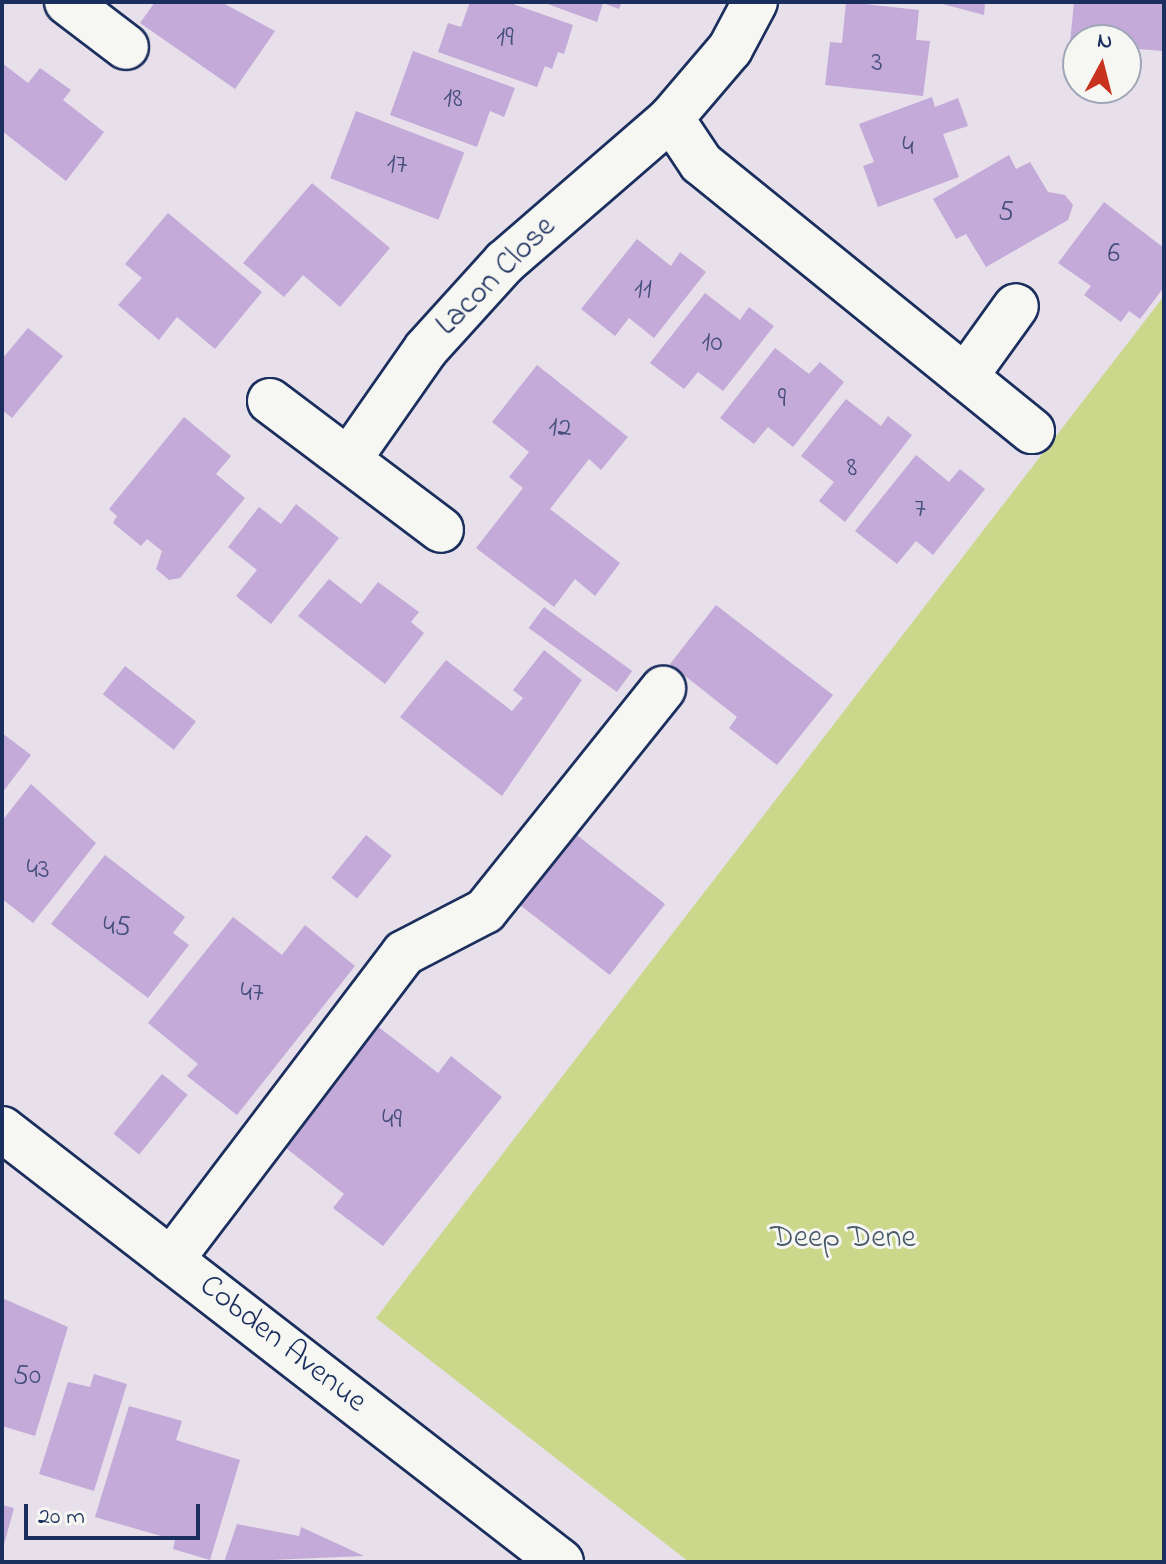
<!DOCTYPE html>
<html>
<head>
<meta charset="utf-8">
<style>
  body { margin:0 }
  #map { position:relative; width:1166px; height:1564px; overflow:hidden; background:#e7dfea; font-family:"Indie Flower",sans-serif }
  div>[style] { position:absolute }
  .green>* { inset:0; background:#cbd88b }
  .building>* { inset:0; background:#c3aad8; transform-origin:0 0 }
  .roads { filter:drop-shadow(2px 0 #1b2f5e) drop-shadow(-2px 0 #1b2f5e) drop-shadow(0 2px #1b2f5e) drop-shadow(0 -2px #1b2f5e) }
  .minor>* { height:44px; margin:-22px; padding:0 22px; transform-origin:22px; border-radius:22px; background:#f6f6f2 }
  span { translate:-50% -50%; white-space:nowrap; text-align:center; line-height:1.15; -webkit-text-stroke:6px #f6f6f2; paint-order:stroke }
  .number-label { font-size:28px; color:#454e7c }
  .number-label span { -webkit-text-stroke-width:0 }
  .street-label { font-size:32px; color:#1b2f5e }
  .park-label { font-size:32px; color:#475969 }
  .frame { position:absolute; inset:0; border:4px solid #1b2f5e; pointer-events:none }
  .north { position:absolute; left:1062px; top:24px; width:80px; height:80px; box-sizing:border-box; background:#f6f6f2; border:2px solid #9ea6b7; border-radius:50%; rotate:7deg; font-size:22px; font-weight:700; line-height:32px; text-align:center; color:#1b2f5e }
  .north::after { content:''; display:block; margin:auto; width:28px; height:36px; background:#c8321e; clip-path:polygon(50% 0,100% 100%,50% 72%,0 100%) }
  .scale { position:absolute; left:24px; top:1504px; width:176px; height:36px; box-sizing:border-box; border:4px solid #1b2f5e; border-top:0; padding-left:10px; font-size:24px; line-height:28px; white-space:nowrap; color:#1b2f5e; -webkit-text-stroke:6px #f6f6f2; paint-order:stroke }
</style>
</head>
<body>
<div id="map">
  <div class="green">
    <i style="clip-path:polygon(1164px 296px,1164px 1562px,689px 1562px,376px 1318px)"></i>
  </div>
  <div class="building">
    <i style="clip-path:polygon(155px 2px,221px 2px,275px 31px,235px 89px,140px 23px)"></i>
    <i style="clip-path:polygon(470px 2px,507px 2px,573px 25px,564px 54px,558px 52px,552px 69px,545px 66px,537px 87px,438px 52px,448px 23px,461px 27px)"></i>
    <i style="clip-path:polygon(542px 2px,622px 2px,619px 9px,603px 3px,597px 22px)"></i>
    <i style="clip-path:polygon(846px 2px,919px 10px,916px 40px,930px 41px,923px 96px,825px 85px,830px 42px,842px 43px)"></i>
    <i style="clip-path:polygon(939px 2px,985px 2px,984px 15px,939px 3px)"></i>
    <i style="clip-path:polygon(1074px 2px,1164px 2px,1163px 51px,1126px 48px,1126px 40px,1070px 43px)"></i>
    <i style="clip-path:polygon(413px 51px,515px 88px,504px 117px,490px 111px,477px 147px,390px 115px)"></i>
    <i style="clip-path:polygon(2px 63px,28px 83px,40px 68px,71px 90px,63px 100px,104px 132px,66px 181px,2px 131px)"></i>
    <i style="clip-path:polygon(932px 97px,935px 107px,958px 98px,968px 126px,943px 134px,959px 177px,878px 207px,863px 166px,874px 162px,859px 124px)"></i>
    <i style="left:356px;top:111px;width:116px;height:72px;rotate:21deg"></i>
    <i style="clip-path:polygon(1009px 155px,1016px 169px,1030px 162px,1048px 192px,1065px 195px,1073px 205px,1068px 220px,986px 267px,966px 234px,956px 239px,933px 199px)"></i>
    <i style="clip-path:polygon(312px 183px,390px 248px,340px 307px,303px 275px,284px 297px,243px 263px)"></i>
    <i style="clip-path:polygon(1104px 202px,1164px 248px,1164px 287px,1140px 319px,1129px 311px,1121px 322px,1084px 295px,1091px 286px,1058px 263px)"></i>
    <i style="clip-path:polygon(168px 213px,262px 292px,215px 349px,177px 317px,159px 340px,118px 305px,142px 278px,125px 264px)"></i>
    <i style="clip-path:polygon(637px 239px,671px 266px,680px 252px,706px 272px,654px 338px,629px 318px,615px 336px,581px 309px)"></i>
    <i style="clip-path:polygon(705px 293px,740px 320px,749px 307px,774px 326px,723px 391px,698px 372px,684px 389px,650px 363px)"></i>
    <i style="clip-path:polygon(28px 328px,63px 356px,12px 418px,2px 410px,2px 359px)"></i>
    <i style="clip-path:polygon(775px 348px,809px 374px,820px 362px,844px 382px,793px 447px,768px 427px,754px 444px,720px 418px)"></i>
    <i style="clip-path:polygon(537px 365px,628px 437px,601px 470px,589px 459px,550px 509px,620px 563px,595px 596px,575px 579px,554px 607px,476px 548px,523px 488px,509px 477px,529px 452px,492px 422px)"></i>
    <i style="clip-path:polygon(846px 399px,881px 426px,888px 416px,912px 435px,845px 522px,819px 501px,834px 482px,801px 456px)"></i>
    <i style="clip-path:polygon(184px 417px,231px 456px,216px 474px,245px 498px,180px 578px,169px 580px,156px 569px,162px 551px,147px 539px,141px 546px,113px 523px,117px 516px,109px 509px)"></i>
    <i style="clip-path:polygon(916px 455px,949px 482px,960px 469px,985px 489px,933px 555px,916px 541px,897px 564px,855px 531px)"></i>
    <i style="clip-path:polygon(296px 504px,339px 538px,271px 624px,236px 596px,257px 570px,228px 547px,259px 507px,281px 524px)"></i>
    <i style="clip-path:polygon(329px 579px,361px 604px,378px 582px,419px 612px,411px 622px,424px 633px,385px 684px,298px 616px)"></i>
    <i style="clip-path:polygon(716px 605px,833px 695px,777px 765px,729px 728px,737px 717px,670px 664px)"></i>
    <i style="left:544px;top:607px;width:109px;height:26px;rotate:36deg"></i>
    <i style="clip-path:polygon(544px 650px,582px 680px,502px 796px,400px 717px,446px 660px,512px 711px,523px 698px,513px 690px)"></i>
    <i style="left:125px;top:666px;width:90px;height:36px;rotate:38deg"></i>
    <i style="clip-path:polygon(2px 733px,31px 755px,2px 793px)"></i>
    <i style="clip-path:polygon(31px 784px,96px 843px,33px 923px,2px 899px,2px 821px)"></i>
    <i style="left:569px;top:829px;width:122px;height:90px;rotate:38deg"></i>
    <i style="left:366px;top:835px;width:33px;height:55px;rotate:39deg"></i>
    <i style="clip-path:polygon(105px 855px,185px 917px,173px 933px,189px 945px,148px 998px,51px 924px)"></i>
    <i style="clip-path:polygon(233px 917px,282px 955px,305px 925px,355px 966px,237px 1115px,187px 1076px,198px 1064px,148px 1023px)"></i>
    <i style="clip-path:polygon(376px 1025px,438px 1073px,451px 1056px,502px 1097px,383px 1246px,333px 1208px,344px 1194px,281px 1144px)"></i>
    <i style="left:162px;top:1074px;width:33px;height:77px;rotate:39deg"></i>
    <i style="clip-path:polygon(2px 1298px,68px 1327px,35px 1436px,2px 1426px)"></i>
    <i style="clip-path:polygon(94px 1374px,127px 1384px,94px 1491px,39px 1474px,68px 1382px,90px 1387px)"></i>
    <i style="clip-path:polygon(129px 1406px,182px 1421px,176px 1440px,240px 1460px,210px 1560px,173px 1549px,175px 1540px,95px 1517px)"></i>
    <i style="clip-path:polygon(2px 1505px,14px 1508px,3px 1548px,2px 1547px)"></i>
    <i style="clip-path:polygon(237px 1524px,299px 1536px,301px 1527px,364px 1556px,224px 1562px)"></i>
  </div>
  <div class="roads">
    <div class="minor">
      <i style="left:67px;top:2px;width:74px;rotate:37.3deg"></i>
      <i style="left:671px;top:118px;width:54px;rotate:56.3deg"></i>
      <i style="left:701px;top:163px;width:426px;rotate:39deg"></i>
      <i style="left:965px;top:377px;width:87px;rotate:-54.3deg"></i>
      <i style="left:270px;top:401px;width:214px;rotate:37deg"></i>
      <i style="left:349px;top:459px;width:134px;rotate:-55deg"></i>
      <i style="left:426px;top:349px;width:118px;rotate:-47.8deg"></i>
      <i style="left:505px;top:262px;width:220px;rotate:-40.9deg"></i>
      <i style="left:671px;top:118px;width:91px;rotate:-49.5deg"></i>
      <i style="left:730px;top:49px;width:53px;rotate:-62deg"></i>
      <i style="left:2px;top:1129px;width:707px;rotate:37.76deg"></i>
      <i style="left:171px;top:1260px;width:385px;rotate:-52.8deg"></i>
      <i style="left:404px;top:953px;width:91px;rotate:-27.4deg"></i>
      <i style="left:485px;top:911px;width:285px;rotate:-51.3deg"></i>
    </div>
  </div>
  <div class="number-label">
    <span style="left:505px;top:39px">19</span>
    <span style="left:877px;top:64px">3</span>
    <span style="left:453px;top:100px">18</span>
    <span style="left:908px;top:148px">4</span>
    <span style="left:397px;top:166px">17</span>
    <span style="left:1006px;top:213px">5</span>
    <span style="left:1114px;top:255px">6</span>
    <span style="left:643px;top:291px">11</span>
    <span style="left:712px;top:344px">10</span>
    <span style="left:782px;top:400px">9</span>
    <span style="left:560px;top:429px">12</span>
    <span style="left:852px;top:469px">8</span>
    <span style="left:920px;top:510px">7</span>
    <span style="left:38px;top:871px">43</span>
    <span style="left:117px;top:928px">45</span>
    <span style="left:252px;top:994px">47</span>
    <span style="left:392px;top:1121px">49</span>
    <span style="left:27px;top:1377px">50</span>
  </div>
  <div class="street-label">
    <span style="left:497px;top:277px;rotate:-45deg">Lacon Close</span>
    <span style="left:282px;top:1345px;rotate:38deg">Cobden Avenue</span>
  </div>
  <div class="park-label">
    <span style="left:843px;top:1239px">Deep Dene</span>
  </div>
  <div class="frame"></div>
  <div class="north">N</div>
  <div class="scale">20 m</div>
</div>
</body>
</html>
